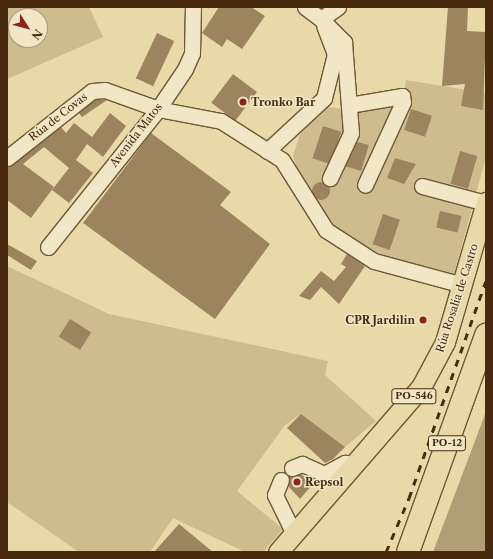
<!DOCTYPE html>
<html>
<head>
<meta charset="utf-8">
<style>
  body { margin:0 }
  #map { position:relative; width:493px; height:559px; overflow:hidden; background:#e9d9a8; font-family:"Libre Caslon Text",serif }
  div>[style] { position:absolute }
  .green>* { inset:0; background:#cebb8e }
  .water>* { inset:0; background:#b29e74 }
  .building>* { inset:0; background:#9c855e; transform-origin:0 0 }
  .round { border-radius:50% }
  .roads { filter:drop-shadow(1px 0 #705634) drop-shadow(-1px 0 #705634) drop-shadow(0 1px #705634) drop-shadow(0 -1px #705634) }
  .minor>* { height:15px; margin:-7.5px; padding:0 7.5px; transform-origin:7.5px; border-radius:7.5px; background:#f1e6c6 }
  .major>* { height:19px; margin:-9.5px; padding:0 9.5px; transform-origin:9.5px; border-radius:9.5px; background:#e9d9a8 }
  .highway>* { height:22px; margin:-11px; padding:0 11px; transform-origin:11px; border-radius:11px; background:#e9d9a8 }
  .rail>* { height:3px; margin-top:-1.5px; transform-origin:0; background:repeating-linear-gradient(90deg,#482a0e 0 7px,transparent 0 14px) }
  .dots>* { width:11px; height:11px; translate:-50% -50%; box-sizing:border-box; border:2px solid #f1e6c6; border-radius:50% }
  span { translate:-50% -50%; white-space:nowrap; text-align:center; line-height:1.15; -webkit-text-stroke:3px #f1e6c6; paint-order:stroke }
  .shield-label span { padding:1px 3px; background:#f1e6c6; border:1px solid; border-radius:3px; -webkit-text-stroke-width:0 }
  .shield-label { font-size:10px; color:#482a0e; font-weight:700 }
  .poi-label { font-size:11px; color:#482a0e; font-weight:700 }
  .left { translate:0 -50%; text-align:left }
  .right { translate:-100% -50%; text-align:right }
  .street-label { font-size:11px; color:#482a0e }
  .frame { position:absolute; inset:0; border:8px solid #482a0e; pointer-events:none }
  .north { position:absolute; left:8px; top:8px; width:40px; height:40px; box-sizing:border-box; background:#f1e6c6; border:1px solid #ad9b7c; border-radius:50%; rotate:126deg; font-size:11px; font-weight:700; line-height:16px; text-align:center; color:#482a0e }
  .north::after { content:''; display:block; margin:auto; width:14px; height:18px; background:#8f2418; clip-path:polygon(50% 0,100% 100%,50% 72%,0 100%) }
</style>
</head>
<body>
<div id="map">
  <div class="green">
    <i style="clip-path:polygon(evenodd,7px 7px,89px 7px,103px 37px,7px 79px,7px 7px,16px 16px,40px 16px,40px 40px,16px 40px,16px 16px)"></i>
    <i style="clip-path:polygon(406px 80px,486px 93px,486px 157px,453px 278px,396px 262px,331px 228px,301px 181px,293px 156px,300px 134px,328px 107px,344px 109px,347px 131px,325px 181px,329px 184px,354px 134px,352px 107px,399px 99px,361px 183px,365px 185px,403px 102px)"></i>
    <i style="clip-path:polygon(7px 266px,109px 314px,328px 361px,325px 375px,376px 421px,345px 447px,301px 414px,285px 425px,237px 491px,283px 529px,263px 552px,245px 552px,173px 518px,150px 552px,79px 552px,7px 502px)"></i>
  </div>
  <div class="water">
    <i style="clip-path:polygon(486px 411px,486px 552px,433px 552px,481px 425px)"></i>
  </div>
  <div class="building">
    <i style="clip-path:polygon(219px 7px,251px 7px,265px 16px,242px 49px,227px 39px,222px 47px,202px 33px)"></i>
    <i style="clip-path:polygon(448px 7px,468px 7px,467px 31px,486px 32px,483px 110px,461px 106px,465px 84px,442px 86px)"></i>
    <i style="left:157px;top:33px;width:19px;height:50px;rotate:25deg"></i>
    <i style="left:233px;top:74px;width:30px;height:36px;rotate:37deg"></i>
    <i style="clip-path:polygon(95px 100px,107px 100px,82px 117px,79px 113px)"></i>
    <i style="left:411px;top:109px;width:22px;height:22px;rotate:18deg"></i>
    <i style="clip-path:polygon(110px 113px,126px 126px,103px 157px,87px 144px,76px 160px,93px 173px,69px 203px,52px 190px,69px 168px,44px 147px,23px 164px,54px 187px,31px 218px,7px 200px,7px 167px,61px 127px,66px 133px,74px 123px,92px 137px)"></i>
    <i style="left:323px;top:126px;width:19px;height:34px;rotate:18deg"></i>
    <i style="clip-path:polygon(151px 133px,231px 192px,220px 205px,270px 244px,215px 319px,83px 223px)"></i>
    <i style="clip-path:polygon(357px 142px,369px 145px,361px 171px,345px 166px)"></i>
    <i style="left:460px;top:151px;width:18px;height:34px;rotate:16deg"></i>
    <i style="clip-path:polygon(395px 158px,416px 164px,404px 184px,387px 178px)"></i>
    <i class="round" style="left:312px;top:182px;width:18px;height:18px"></i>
    <i style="left:440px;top:211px;width:22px;height:17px;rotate:13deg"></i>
    <i style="left:383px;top:214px;width:18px;height:32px;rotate:19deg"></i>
    <i style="clip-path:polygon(7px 244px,37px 261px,31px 270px,7px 255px)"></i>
    <i style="clip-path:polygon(347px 254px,365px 266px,339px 304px,321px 287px,310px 300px,299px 296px,321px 271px,334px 281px,346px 267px,341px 264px)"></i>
    <i style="left:70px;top:319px;width:25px;height:21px;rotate:32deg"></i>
    <i style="clip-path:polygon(301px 414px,345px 447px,333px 459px,325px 463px,287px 428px)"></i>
    <i style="clip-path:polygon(301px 474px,313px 484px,300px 499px,288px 486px,289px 476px)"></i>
    <i style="clip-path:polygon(179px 524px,213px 552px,154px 552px)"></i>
  </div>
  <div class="roads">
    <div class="minor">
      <i style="left:305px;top:7px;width:20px;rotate:37deg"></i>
      <i style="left:321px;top:19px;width:21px;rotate:-35deg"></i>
      <i style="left:321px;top:19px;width:33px;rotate:45deg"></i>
      <i style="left:344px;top:42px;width:91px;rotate:85.6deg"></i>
      <i style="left:351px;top:133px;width:50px;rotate:115deg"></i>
      <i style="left:349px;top:105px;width:54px;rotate:-9.6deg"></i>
      <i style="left:402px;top:96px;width:6px;rotate:81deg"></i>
      <i style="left:403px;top:102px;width:91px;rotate:114.6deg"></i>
      <i style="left:267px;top:151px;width:78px;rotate:-42.9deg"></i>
      <i style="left:324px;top:98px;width:45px;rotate:-76deg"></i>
      <i style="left:335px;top:54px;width:30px;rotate:-111deg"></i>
      <i style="left:7px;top:158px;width:108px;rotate:-38.2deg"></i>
      <i style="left:92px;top:91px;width:13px;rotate:-4deg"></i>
      <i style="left:105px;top:90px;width:56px;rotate:19.7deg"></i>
      <i style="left:158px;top:109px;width:64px;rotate:10.8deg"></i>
      <i style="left:221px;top:121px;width:72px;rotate:32.6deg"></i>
      <i style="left:282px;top:160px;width:83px;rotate:57.8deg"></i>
      <i style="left:326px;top:230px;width:57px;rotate:32.9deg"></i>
      <i style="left:374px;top:261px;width:92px;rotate:15.1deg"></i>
      <i style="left:422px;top:186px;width:66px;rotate:14.9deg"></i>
      <i style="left:48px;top:247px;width:176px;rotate:-51.4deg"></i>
      <i style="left:158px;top:109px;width:48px;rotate:-56deg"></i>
      <i style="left:185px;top:69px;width:17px;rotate:-66deg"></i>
      <i style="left:192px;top:53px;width:46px;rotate:-88.8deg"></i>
      <i style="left:292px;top:468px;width:11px;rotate:-22deg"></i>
      <i style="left:302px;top:464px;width:24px;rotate:24deg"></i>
      <i style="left:324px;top:474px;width:24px;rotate:-28deg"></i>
      <i style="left:345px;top:463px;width:11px;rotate:5deg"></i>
      <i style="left:281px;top:480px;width:16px;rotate:112deg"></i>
      <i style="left:275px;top:495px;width:43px;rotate:64deg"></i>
    </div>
    <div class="major">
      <i style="left:278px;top:552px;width:218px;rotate:-49.1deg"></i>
      <i style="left:421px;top:387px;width:51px;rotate:-61.9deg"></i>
      <i style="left:445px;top:342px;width:146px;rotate:-73.7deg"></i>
    </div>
    <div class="highway">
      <i style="left:408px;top:552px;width:231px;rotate:-70.2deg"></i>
    </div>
  </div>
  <div class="rail">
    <i style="left:386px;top:552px;width:59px;rotate:-66.9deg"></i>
    <i style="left:409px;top:498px;width:230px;rotate:-70.5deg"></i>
  </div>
  <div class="dots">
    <i style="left:243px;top:102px;background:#8f2418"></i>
    <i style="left:423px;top:320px;background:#8f2418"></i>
    <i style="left:297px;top:482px;background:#8f2418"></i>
  </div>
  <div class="shield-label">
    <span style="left:414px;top:396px">PO-546</span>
    <span style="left:447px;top:443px">PO-12</span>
  </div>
  <div class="poi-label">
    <span class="left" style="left:251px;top:102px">Tronko Bar</span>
    <span class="right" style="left:415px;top:320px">CPR Jardilín</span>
    <span class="left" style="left:305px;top:482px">Repsol</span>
  </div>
  <div class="street-label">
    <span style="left:58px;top:117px;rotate:-38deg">Rúa de Covas</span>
    <span style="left:136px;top:135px;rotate:-52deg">Avenida Matos</span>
    <span style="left:457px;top:298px;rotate:-72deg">Rúa Rosalía de Castro</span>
  </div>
  <div class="frame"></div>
  <div class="north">N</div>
</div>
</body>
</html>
